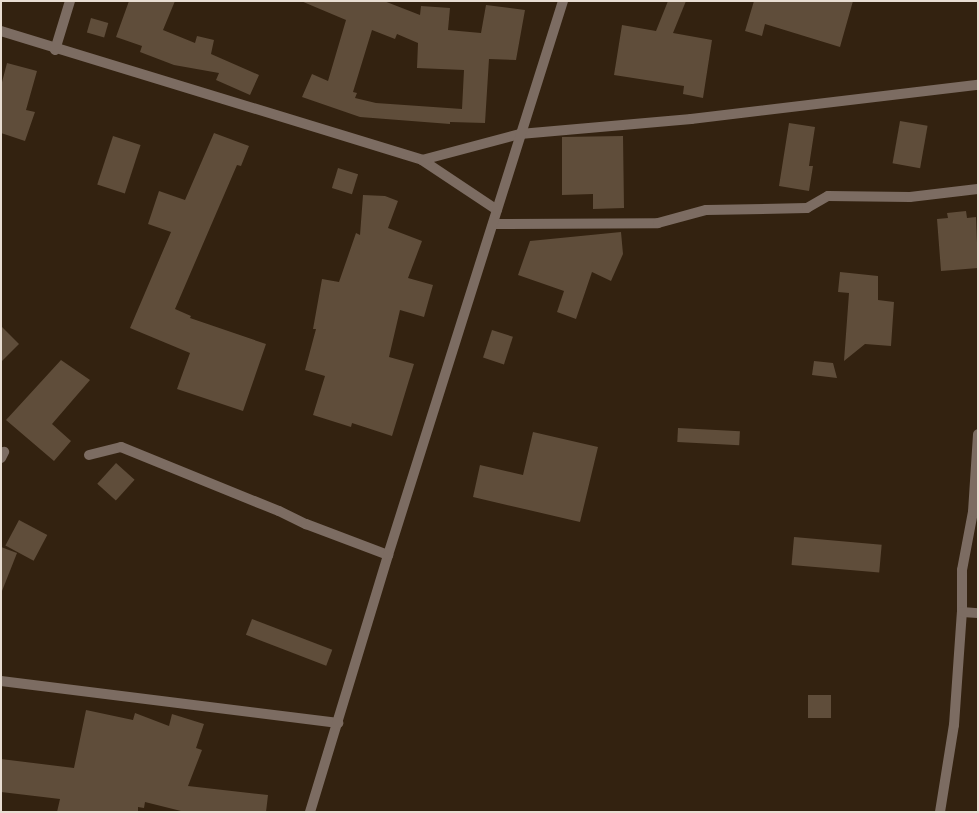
<!DOCTYPE html>
<html>
<head>
<meta charset="utf-8">
<style>
  body { margin:0 }
  #map { position:relative; width:979px; height:813px; overflow:hidden; background:#332210; font-family:"Nunito Sans",sans-serif }
  div>[style] { position:absolute }
  .building>* { inset:0; background:#5f4d3a; transform-origin:0 0 }
  .minor>* { height:10px; margin:-5px; padding:0 5px; transform-origin:5px; border-radius:5px; background:#7c6c62 }
  span { translate:-50% -50%; white-space:nowrap; text-align:center; line-height:1.15; -webkit-text-stroke:3px #150d06; paint-order:stroke }
  .frame { position:absolute; inset:0; border:2px solid #e8ddd2; pointer-events:none }
</style>
</head>
<body>
<div id="map">
  <div class="building">
    <i style="clip-path:polygon(129px 1px,175px 1px,163px 30px,195px 43px,197px 36px,214px 40px,211px 54px,259px 75px,250px 95px,216px 80px,219px 73px,174px 65px,140px 52px,142px 46px,116px 37px)"></i>
    <i style="clip-path:polygon(evenodd,301px 1px,384px 1px,420px 15px,421px 6px,450px 8px,448px 30px,481px 33px,486px 5px,525px 10px,516px 60px,489px 59px,485px 123px,450px 122px,450px 124px,360px 117px,302px 97px,312px 74px,328px 81px,346px 20px,301px 1px,372px 30px,395px 39px,397px 34px,418px 43px,417px 68px,464px 70px,462px 109px,376px 103px,355px 98px,357px 93px,353px 92px,372px 30px)"></i>
    <i style="clip-path:polygon(668px 1px,686px 1px,673px 33px,712px 40px,703px 98px,683px 94px,684px 86px,614px 75px,622px 25px,656px 31px)"></i>
    <i style="clip-path:polygon(754px 1px,853px 1px,840px 47px,765px 24px,762px 36px,745px 31px)"></i>
    <i style="left:91px;top:18px;width:18px;height:15px;rotate:16deg"></i>
    <i style="clip-path:polygon(7px 63px,37px 71px,26px 110px,35px 112px,25px 141px,1px 133px,1px 86px)"></i>
    <i style="left:900px;top:121px;width:28px;height:43px;rotate:10deg"></i>
    <i style="clip-path:polygon(789px 123px,815px 127px,809px 166px,813px 166px,809px 191px,779px 186px)"></i>
    <i style="clip-path:polygon(214px 133px,249px 146px,241px 166px,237px 165px,175px 309px,191px 316px,190px 318px,266px 344px,243px 411px,177px 389px,190px 353px,130px 328px,171px 232px,148px 224px,159px 191px,185px 200px)"></i>
    <i style="left:113px;top:136px;width:29px;height:51px;rotate:18deg"></i>
    <i style="clip-path:polygon(623px 136px,624px 208px,593px 209px,593px 194px,562px 195px,562px 137px)"></i>
    <i style="left:338px;top:168px;width:21px;height:21px;rotate:17deg"></i>
    <i style="clip-path:polygon(363px 195px,385px 196px,398px 201px,388px 228px,422px 241px,408px 278px,433px 285px,424px 317px,400px 310px,389px 357px,414px 364px,392px 436px,352px 423px,351px 427px,313px 415px,325px 376px,305px 370px,316px 329px,313px 329px,322px 279px,339px 282px,356px 233px,360px 235px)"></i>
    <i style="clip-path:polygon(966px 211px,967px 218px,976px 217px,978px 268px,941px 271px,937px 219px,948px 218px,947px 213px)"></i>
    <i style="clip-path:polygon(621px 232px,623px 254px,611px 281px,592px 272px,576px 319px,557px 312px,564px 291px,518px 275px,530px 241px)"></i>
    <i style="clip-path:polygon(840px 272px,878px 276px,878px 300px,894px 302px,891px 346px,865px 344px,844px 361px,849px 293px,838px 292px)"></i>
    <i style="clip-path:polygon(1px 326px,19px 344px,1px 362px)"></i>
    <i style="left:492px;top:330px;width:22px;height:29px;rotate:18deg"></i>
    <i style="clip-path:polygon(61px 360px,90px 380px,52px 424px,71px 441px,54px 461px,6px 420px)"></i>
    <i style="clip-path:polygon(814px 361px,833px 363px,837px 378px,812px 375px)"></i>
    <i style="left:678px;top:428px;width:62px;height:14px;rotate:3deg"></i>
    <i style="clip-path:polygon(533px 432px,598px 447px,580px 522px,473px 497px,480px 465px,523px 475px)"></i>
    <i style="left:116px;top:463px;width:25px;height:28px;rotate:42deg"></i>
    <i style="left:19px;top:520px;width:32px;height:29px;rotate:28deg"></i>
    <i style="left:794px;top:537px;width:88px;height:28px;rotate:5deg"></i>
    <i style="clip-path:polygon(1px 547px,17px 553px,2px 591px,1px 590px)"></i>
    <i style="left:252px;top:619px;width:86px;height:17px;rotate:21deg"></i>
    <i style="left:808px;top:695px;width:23px;height:23px"></i>
    <i style="clip-path:polygon(86px 710px,133px 720px,135px 713px,169px 726px,172px 714px,204px 724px,196px 748px,202px 750px,188px 786px,268px 795px,266px 812px,185px 812px,145px 802px,144px 808px,138px 807px,138px 812px,57px 812px,60px 799px,1px 792px,1px 759px,74px 768px)"></i>
  </div>
  <div class="minor">
    <i style="left:1px;top:31px;width:440px;rotate:17deg"></i>
    <i style="left:422px;top:160px;width:90px;rotate:33.7deg"></i>
    <i style="left:55px;top:50px;width:51px;rotate:-73deg"></i>
    <i style="left:422px;top:160px;width:101px;rotate:-14.9deg"></i>
    <i style="left:520px;top:134px;width:172px;rotate:-5deg"></i>
    <i style="left:691px;top:119px;width:289px;rotate:-6.8deg"></i>
    <i style="left:493px;top:224px;width:165px;rotate:-0.3deg"></i>
    <i style="left:658px;top:223px;width:50px;rotate:-15.2deg"></i>
    <i style="left:706px;top:210px;width:101px;rotate:-1.1deg"></i>
    <i style="left:807px;top:208px;width:24px;rotate:-30deg"></i>
    <i style="left:828px;top:196px;width:82px;rotate:0.7deg"></i>
    <i style="left:910px;top:197px;width:68px;rotate:-6.7deg"></i>
    <i style="left:89px;top:455px;width:33px;rotate:-14deg"></i>
    <i style="left:121px;top:447px;width:170px;rotate:22.1deg"></i>
    <i style="left:279px;top:511px;width:30px;rotate:26deg"></i>
    <i style="left:306px;top:524px;width:88px;rotate:20.7deg"></i>
    <i style="left:1px;top:458px;width:7px;rotate:-63deg"></i>
    <i style="left:962px;top:612px;width:42px;rotate:-90deg"></i>
    <i style="left:962px;top:570px;width:59px;rotate:-79.3deg"></i>
    <i style="left:973px;top:512px;width:78px;rotate:-86.3deg"></i>
    <i style="left:1px;top:681px;width:340px;rotate:7.1deg"></i>
    <i style="left:310px;top:812px;width:269px;rotate:-73.1deg"></i>
    <i style="left:388px;top:555px;width:581px;rotate:-72.47deg"></i>
    <i style="left:940px;top:812px;width:88px;rotate:-80.9deg"></i>
    <i style="left:954px;top:725px;width:113px;rotate:-86deg"></i>
    <i style="left:962px;top:612px;width:16px;rotate:4deg"></i>
  </div>
  <div class="frame"></div>
</div>
</body>
</html>
